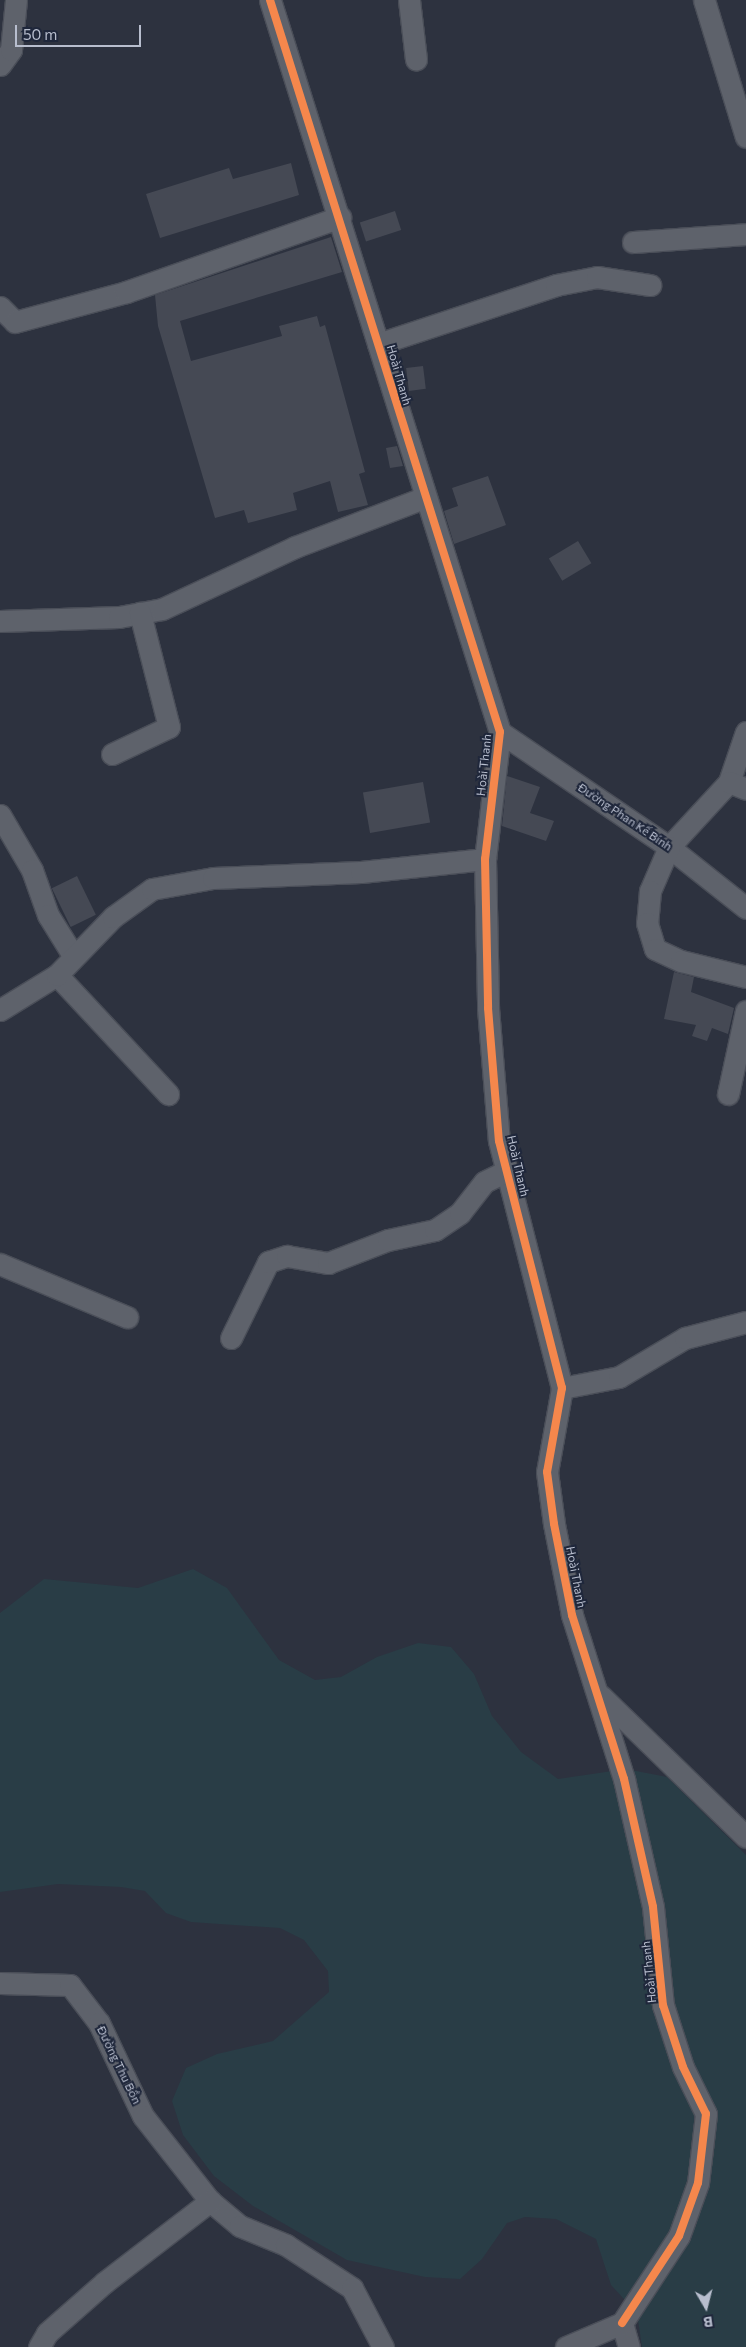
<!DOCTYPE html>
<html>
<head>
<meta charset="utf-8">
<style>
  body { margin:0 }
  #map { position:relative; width:746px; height:2347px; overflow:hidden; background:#2d323f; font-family:Commissioner,sans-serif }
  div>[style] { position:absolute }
  .green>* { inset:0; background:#293d46 }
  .building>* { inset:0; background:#454954; transform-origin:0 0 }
  .roads { filter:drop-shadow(1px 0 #4a4e58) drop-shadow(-1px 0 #4a4e58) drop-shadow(0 1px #4a4e58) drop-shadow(0 -1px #4a4e58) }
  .minor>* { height:21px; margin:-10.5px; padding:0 10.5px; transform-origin:10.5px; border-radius:10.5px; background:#5e626b }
  .cycleway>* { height:8px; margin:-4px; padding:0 4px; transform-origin:4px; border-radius:4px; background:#f5874c }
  span { translate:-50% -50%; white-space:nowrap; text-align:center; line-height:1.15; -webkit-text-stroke:4px #1f273b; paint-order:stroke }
  .street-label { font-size:12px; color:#b8bece }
  .north { position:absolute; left:681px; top:2282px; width:50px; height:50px; -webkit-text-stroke:4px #1f273b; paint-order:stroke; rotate:172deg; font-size:14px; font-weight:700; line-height:20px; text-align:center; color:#b8bece }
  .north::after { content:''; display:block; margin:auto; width:18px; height:22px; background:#b8bece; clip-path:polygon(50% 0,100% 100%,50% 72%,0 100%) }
  .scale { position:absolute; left:15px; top:25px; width:126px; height:22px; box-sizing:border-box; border:2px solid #b8bece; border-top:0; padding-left:6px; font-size:15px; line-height:18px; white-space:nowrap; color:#b8bece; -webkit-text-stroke:4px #1f273b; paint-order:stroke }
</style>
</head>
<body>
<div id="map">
  <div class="green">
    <i style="clip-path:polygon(193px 1569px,227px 1588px,279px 1660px,315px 1680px,341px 1677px,377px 1657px,418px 1643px,451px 1647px,474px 1674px,492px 1716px,521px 1752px,558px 1779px,626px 1769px,667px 1777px,746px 1855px,746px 2347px,642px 2347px,637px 2313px,611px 2285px,596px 2239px,556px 2219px,525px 2217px,507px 2223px,482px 2259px,460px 2279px,425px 2277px,347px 2260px,253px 2206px,214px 2176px,183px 2135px,172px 2101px,186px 2068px,217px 2054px,273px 2041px,329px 1992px,328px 1971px,304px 1940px,280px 1928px,191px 1922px,166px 1913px,145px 1891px,121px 1887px,58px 1884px,0 1892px,0 1613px,44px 1579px,138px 1588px)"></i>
  </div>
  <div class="building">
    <i style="clip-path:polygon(291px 163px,299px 195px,160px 238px,146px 194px,229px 168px,233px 179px)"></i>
    <i style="left:395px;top:211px;width:20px;height:37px;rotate:72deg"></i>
    <i style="clip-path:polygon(331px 237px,342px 272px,180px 321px,191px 361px,282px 336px,279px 326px,317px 316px,320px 327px,325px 325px,365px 472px,359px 474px,368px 505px,338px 512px,330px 481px,293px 493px,297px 510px,248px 523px,244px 510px,215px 518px,158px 326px,155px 295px)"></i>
    <i style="left:423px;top:366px;width:23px;height:17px;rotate:83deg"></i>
    <i style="clip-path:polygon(397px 446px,403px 466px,390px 468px,386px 448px)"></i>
    <i style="clip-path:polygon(488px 476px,506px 525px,454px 544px,444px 511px,458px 506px,452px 488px)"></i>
    <i style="left:578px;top:541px;width:26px;height:34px;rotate:59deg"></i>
    <i style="clip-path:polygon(507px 776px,540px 787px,530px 813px,554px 821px,546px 841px,502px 826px)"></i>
    <i style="left:423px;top:782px;width:41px;height:61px;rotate:80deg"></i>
    <i style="left:77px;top:876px;width:43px;height:28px;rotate:64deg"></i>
    <i style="clip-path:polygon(674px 972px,694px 977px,691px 992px,734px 1008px,728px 1034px,712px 1028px,707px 1041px,692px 1036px,696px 1025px,664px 1019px)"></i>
  </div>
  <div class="roads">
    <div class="minor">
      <i style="left:270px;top:0;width:767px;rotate:72.56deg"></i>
      <i style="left:500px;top:732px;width:128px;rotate:96.7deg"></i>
      <i style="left:485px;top:859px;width:149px;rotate:88.8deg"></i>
      <i style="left:488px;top:1008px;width:133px;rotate:85.3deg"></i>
      <i style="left:499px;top:1141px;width:255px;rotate:75.7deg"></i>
      <i style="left:562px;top:1388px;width:85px;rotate:100.1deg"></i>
      <i style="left:547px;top:1472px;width:52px;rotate:82.3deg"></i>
      <i style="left:554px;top:1524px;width:93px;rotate:78.8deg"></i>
      <i style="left:572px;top:1615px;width:172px;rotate:72.4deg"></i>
      <i style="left:624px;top:1779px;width:131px;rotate:77.2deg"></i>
      <i style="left:653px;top:1907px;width:99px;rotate:84.2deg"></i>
      <i style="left:663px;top:2005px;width:65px;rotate:72.1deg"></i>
      <i style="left:683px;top:2067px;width:52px;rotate:63.9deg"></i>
      <i style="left:706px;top:2114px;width:69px;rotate:96.6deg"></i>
      <i style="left:698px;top:2183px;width:56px;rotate:109.7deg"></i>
      <i style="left:679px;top:2236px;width:104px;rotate:123.2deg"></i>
      <i style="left:409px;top:0;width:60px;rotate:83.3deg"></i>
      <i style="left:704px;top:0;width:143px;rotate:73deg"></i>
      <i style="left:0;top:65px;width:19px;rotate:-54deg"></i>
      <i style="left:11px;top:50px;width:50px;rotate:-84.3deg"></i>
      <i style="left:633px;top:242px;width:113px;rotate:-4deg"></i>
      <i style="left:0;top:307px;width:21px;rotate:45deg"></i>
      <i style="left:15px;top:322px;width:115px;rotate:-15.1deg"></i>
      <i style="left:126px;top:292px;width:227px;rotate:-19.3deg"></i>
      <i style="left:378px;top:344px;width:188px;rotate:-18.3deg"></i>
      <i style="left:556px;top:285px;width:42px;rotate:-11deg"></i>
      <i style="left:597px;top:277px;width:54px;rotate:8.6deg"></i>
      <i style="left:0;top:621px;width:119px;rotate:-1.9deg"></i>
      <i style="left:119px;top:617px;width:44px;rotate:-10.5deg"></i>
      <i style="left:162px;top:609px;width:147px;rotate:-25deg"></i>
      <i style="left:295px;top:547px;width:137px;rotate:-20.9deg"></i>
      <i style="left:500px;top:732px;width:204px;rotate:34.2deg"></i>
      <i style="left:669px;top:847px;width:98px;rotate:38.4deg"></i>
      <i style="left:746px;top:732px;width:53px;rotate:108.8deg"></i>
      <i style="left:729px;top:782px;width:88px;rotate:132.7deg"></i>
      <i style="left:669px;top:847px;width:48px;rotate:113.4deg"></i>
      <i style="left:650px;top:891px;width:32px;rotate:95deg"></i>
      <i style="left:647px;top:923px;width:27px;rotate:73deg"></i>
      <i style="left:655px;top:949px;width:29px;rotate:25deg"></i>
      <i style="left:681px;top:961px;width:67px;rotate:13.8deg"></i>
      <i style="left:112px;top:754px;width:63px;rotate:-25.3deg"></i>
      <i style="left:169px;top:727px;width:118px;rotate:-104.3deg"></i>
      <i style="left:729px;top:782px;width:18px;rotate:22deg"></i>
      <i style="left:0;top:815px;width:64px;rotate:59.8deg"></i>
      <i style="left:32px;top:870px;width:48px;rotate:70.4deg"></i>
      <i style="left:48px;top:915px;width:49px;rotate:58.2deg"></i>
      <i style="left:57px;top:975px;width:163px;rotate:47deg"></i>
      <i style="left:0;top:1010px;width:67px;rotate:-31.6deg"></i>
      <i style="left:57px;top:975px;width:81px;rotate:-46deg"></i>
      <i style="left:113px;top:917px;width:48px;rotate:-35.7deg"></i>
      <i style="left:152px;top:889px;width:62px;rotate:-10.2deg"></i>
      <i style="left:213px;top:878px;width:148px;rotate:-2.3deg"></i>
      <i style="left:361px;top:872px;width:125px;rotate:-6deg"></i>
      <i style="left:728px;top:1094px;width:85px;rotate:-77.8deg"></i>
      <i style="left:0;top:1264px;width:138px;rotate:22.7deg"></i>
      <i style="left:231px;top:1338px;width:85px;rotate:-64deg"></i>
      <i style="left:268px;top:1262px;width:20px;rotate:-18deg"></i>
      <i style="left:287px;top:1256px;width:42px;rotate:9.7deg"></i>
      <i style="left:328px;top:1263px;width:64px;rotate:-21deg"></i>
      <i style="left:388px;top:1240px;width:48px;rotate:-12deg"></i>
      <i style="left:435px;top:1230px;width:30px;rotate:-34deg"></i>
      <i style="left:460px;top:1213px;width:39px;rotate:-52deg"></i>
      <i style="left:484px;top:1182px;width:25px;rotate:-26deg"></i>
      <i style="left:562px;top:1388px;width:58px;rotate:-10.9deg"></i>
      <i style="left:619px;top:1377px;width:77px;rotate:-30.6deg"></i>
      <i style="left:685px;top:1338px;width:63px;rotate:-14.7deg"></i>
      <i style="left:601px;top:1696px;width:202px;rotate:44.2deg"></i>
      <i style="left:0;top:1983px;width:70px;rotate:1.6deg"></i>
      <i style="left:70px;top:1985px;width:48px;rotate:52.7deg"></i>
      <i style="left:99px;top:2023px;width:103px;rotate:64.7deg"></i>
      <i style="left:143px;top:2116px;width:108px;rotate:51.8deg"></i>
      <i style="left:210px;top:2201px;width:39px;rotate:40deg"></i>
      <i style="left:240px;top:2226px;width:50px;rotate:22.4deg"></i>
      <i style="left:286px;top:2245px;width:79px;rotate:33.1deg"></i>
      <i style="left:352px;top:2288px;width:67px;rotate:62.3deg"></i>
      <i style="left:622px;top:2323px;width:25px;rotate:74deg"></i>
      <i style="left:39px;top:2347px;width:16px;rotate:-60deg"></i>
      <i style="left:47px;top:2333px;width:77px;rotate:-41.3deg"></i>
      <i style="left:105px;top:2282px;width:133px;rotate:-37.6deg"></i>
      <i style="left:566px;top:2347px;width:61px;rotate:-23.2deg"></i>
    </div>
  </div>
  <div class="cycleway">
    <i style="left:270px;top:0;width:767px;rotate:72.56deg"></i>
    <i style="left:500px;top:732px;width:128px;rotate:96.7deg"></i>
    <i style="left:485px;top:859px;width:149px;rotate:88.8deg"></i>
    <i style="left:488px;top:1008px;width:133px;rotate:85.3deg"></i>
    <i style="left:499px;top:1141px;width:255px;rotate:75.7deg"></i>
    <i style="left:562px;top:1388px;width:85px;rotate:100.1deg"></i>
    <i style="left:547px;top:1472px;width:52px;rotate:82.3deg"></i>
    <i style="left:554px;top:1524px;width:93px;rotate:78.8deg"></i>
    <i style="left:572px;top:1615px;width:172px;rotate:72.4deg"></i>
    <i style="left:624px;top:1779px;width:131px;rotate:77.2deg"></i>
    <i style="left:653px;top:1907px;width:99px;rotate:84.2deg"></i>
    <i style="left:663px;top:2005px;width:65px;rotate:72.1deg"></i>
    <i style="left:683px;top:2067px;width:52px;rotate:63.9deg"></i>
    <i style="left:706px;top:2114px;width:69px;rotate:96.6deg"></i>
    <i style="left:698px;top:2183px;width:56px;rotate:109.7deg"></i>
    <i style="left:679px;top:2236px;width:104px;rotate:123.2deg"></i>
  </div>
  <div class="street-label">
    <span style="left:399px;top:375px;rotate:74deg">Hoài Thanh</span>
    <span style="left:484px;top:765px;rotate:-84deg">Hoài Thanh</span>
    <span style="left:625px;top:817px;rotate:34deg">Đường Phan Kế Bính</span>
    <span style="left:518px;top:1166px;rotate:77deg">Hoài Thanh</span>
    <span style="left:576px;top:1577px;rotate:79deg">Hoài Thanh</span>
    <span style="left:649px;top:1972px;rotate:-96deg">Hoài Thanh</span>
    <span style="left:119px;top:2065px;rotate:64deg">Đường Thu Bồn</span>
  </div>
  <div class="north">B</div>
  <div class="scale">50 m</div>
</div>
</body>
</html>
